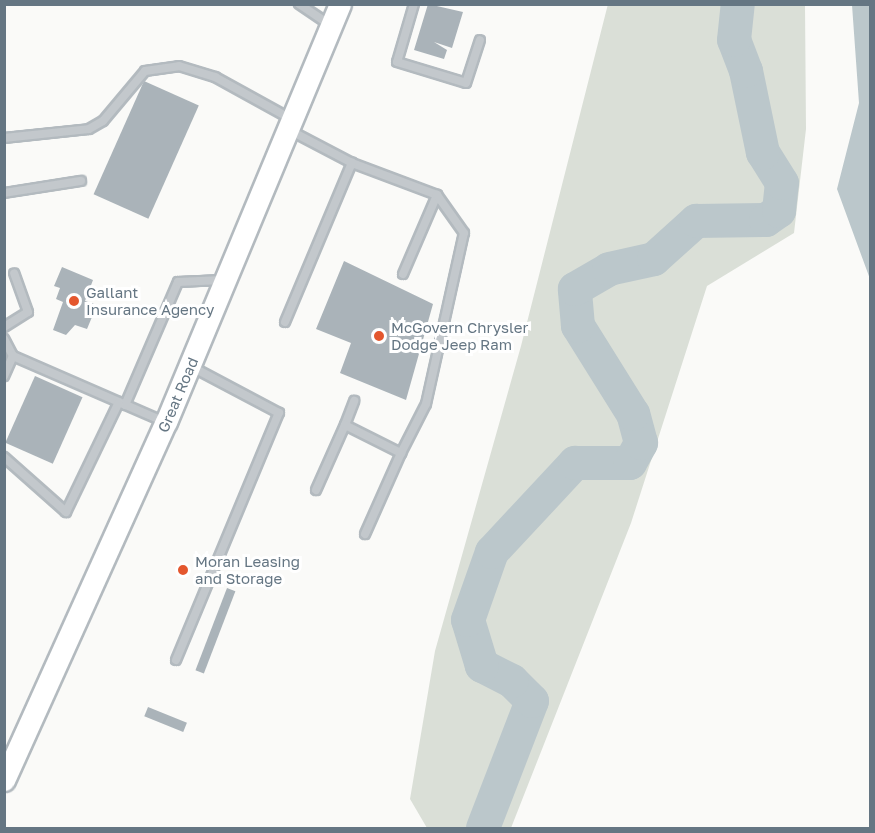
<!DOCTYPE html>
<html>
<head>
<meta charset="utf-8">
<style>
  body { margin:0 }
  #map { position:relative; width:875px; height:833px; overflow:hidden; background:#fafaf8; font-family:"Golos Text",sans-serif }
  div>[style] { position:absolute }
  .green>* { inset:0; background:#dadfd7 }
  .water>* { inset:0; background:#bbc7cb }
  .river>* { height:34px; margin:-17px; padding:0 17px; transform-origin:17px; border-radius:17px; background:#bbc7cb }
  .building>* { inset:0; background:#aab3b9; transform-origin:0 0 }
  .roads { filter:drop-shadow(2px 0 #b3babf) drop-shadow(-2px 0 #b3babf) drop-shadow(0 2px #b3babf) drop-shadow(0 -2px #b3babf) }
  .service>* { height:8px; margin:-4px; padding:0 4px; transform-origin:4px; border-radius:4px; background:#c3c8cc }
  .secondary>* { height:21px; margin:-10.5px; padding:0 10.5px; transform-origin:10.5px; border-radius:10.5px; background:#fff }
  .dots>* { width:16px; height:16px; translate:-50% -50%; box-sizing:border-box; border:3px solid #fff; border-radius:50% }
  span { translate:-50% -50%; white-space:nowrap; text-align:center; line-height:1.15; -webkit-text-stroke:6px #fff; paint-order:stroke }
  .poi-label { font-size:15px; color:#657683 }
  .left { translate:0 -50%; text-align:left }
  .street-label { font-size:15px; color:#657683 }
  .frame { position:absolute; inset:0; border:6px solid #657683; pointer-events:none }
</style>
</head>
<body>
<div id="map">
  <div class="green">
    <i style="clip-path:polygon(608px 4px,805px 5px,806px 129px,794px 233px,707px 286px,631px 523px,511px 828px,427px 828px,410px 799px,435px 651px,521px 346px)"></i>
  </div>
  <div class="water">
    <i style="clip-path:polygon(852px 5px,870px 5px,870px 279px,837px 189px,859px 103px)"></i>
  </div>
  <div class="river">
    <i style="left:483px;top:828px;width:136px;rotate:-68.9deg"></i>
    <i style="left:532px;top:701px;width:28px;rotate:-135deg"></i>
    <i style="left:512px;top:681px;width:34px;rotate:-153deg"></i>
    <i style="left:482px;top:666px;width:48px;rotate:-106.9deg"></i>
    <i style="left:468px;top:620px;width:72px;rotate:-70.6deg"></i>
    <i style="left:492px;top:552px;width:122px;rotate:-47deg"></i>
    <i style="left:575px;top:463px;width:55px"></i>
    <i style="left:630px;top:463px;width:23px;rotate:-61deg"></i>
    <i style="left:641px;top:443px;width:30px;rotate:-105deg"></i>
    <i style="left:633px;top:414px;width:104px;rotate:-122deg"></i>
    <i style="left:578px;top:326px;width:37px;rotate:-95deg"></i>
    <i style="left:575px;top:289px;width:39px;rotate:-30deg"></i>
    <i style="left:609px;top:269px;width:46px;rotate:-12.5deg"></i>
    <i style="left:654px;top:259px;width:57px;rotate:-42.1deg"></i>
    <i style="left:696px;top:221px;width:70px;rotate:-0.8deg"></i>
    <i style="left:766px;top:220px;width:16px;rotate:-35deg"></i>
    <i style="left:779px;top:211px;width:28px;rotate:-84deg"></i>
    <i style="left:782px;top:183px;width:36px;rotate:-122deg"></i>
    <i style="left:763px;top:153px;width:84px;rotate:-101.7deg"></i>
    <i style="left:746px;top:71px;width:33px;rotate:-111deg"></i>
    <i style="left:734px;top:40px;width:36px;rotate:-84deg"></i>
  </div>
  <div class="building">
    <i style="clip-path:polygon(428px 4px,463px 12px,452px 48px,434px 42px,447px 50px,444px 59px,414px 50px)"></i>
    <i style="left:144px;top:81px;width:60px;height:124px;rotate:24deg"></i>
    <i style="clip-path:polygon(344px 261px,433px 304px,406px 400px,340px 373px,351px 343px,316px 329px)"></i>
    <i style="clip-path:polygon(62px 267px,93px 280px,85px 301px,97px 305px,87px 329px,75px 325px,66px 335px,53px 330px,63px 302px,56px 299px,60px 288px,54px 286px)"></i>
    <i style="left:35px;top:376px;width:52px;height:73px;rotate:24deg"></i>
    <i style="left:227px;top:588px;width:9px;height:88px;rotate:21deg"></i>
    <i style="left:148px;top:707px;width:42px;height:10px;rotate:22deg"></i>
  </div>
  <div class="roads">
    <div class="service">
      <i style="left:299px;top:4px;width:36px;rotate:34deg"></i>
      <i style="left:414px;top:4px;width:60px;rotate:106.3deg"></i>
      <i style="left:397px;top:62px;width:72px;rotate:16.9deg"></i>
      <i style="left:466px;top:83px;width:45px;rotate:-72deg"></i>
      <i style="left:291px;top:131px;width:69px;rotate:27.7deg"></i>
      <i style="left:352px;top:163px;width:91px;rotate:20.6deg"></i>
      <i style="left:437px;top:195px;width:86px;rotate:113.3deg"></i>
      <i style="left:4px;top:138px;width:85px;rotate:-6deg"></i>
      <i style="left:89px;top:129px;width:16px;rotate:-30deg"></i>
      <i style="left:103px;top:121px;width:65px;rotate:-50deg"></i>
      <i style="left:145px;top:71px;width:34px;rotate:-8deg"></i>
      <i style="left:179px;top:66px;width:38px;rotate:17deg"></i>
      <i style="left:215px;top:77px;width:87px;rotate:28.9deg"></i>
      <i style="left:4px;top:193px;width:78px;rotate:-8.9deg"></i>
      <i style="left:285px;top:322px;width:173px;rotate:-67.2deg"></i>
      <i style="left:4px;top:327px;width:28px;rotate:-32deg"></i>
      <i style="left:28px;top:312px;width:41px;rotate:-109.7deg"></i>
      <i style="left:4px;top:339px;width:19px;rotate:62deg"></i>
      <i style="left:4px;top:376px;width:22px;rotate:-66deg"></i>
      <i style="left:13px;top:356px;width:166px;rotate:23.5deg"></i>
      <i style="left:125px;top:405px;width:134px;rotate:-66.7deg"></i>
      <i style="left:178px;top:282px;width:44px;rotate:-2.6deg"></i>
      <i style="left:345px;top:425px;width:26px;rotate:-69deg"></i>
      <i style="left:4px;top:457px;width:83px;rotate:41.6deg"></i>
      <i style="left:66px;top:512px;width:122px;rotate:-64.3deg"></i>
      <i style="left:316px;top:490px;width:71px;rotate:-66deg"></i>
      <i style="left:345px;top:425px;width:63px;rotate:26.6deg"></i>
      <i style="left:401px;top:453px;width:55px;rotate:-63deg"></i>
      <i style="left:426px;top:404px;width:175px;rotate:-77.5deg"></i>
      <i style="left:464px;top:233px;width:47px;rotate:-125.4deg"></i>
      <i style="left:365px;top:534px;width:89px;rotate:-66deg"></i>
      <i style="left:176px;top:660px;width:268px;rotate:-67.4deg"></i>
      <i style="left:279px;top:413px;width:98px;rotate:-152.1deg"></i>
    </div>
    <div class="secondary">
      <i style="left:4px;top:780px;width:393px;rotate:-65.7deg"></i>
      <i style="left:166px;top:422px;width:453px;rotate:-67.4deg"></i>
    </div>
  </div>
  <div class="dots">
    <i style="left:74px;top:301px;background:#e4572e"></i>
    <i style="left:379px;top:336px;background:#e4572e"></i>
    <i style="left:183px;top:570px;background:#e4572e"></i>
  </div>
  <div class="poi-label">
    <span class="left" style="left:86px;top:301px">Gallant<br>Insurance Agency</span>
    <span class="left" style="left:391px;top:336px">McGovern Chrysler<br>Dodge Jeep Ram</span>
    <span class="left" style="left:195px;top:570px">Moran Leasing<br>and Storage</span>
  </div>
  <div class="street-label">
    <span style="left:178px;top:395px;rotate:-67deg">Great Road</span>
  </div>
  <div class="frame"></div>
</div>
</body>
</html>
